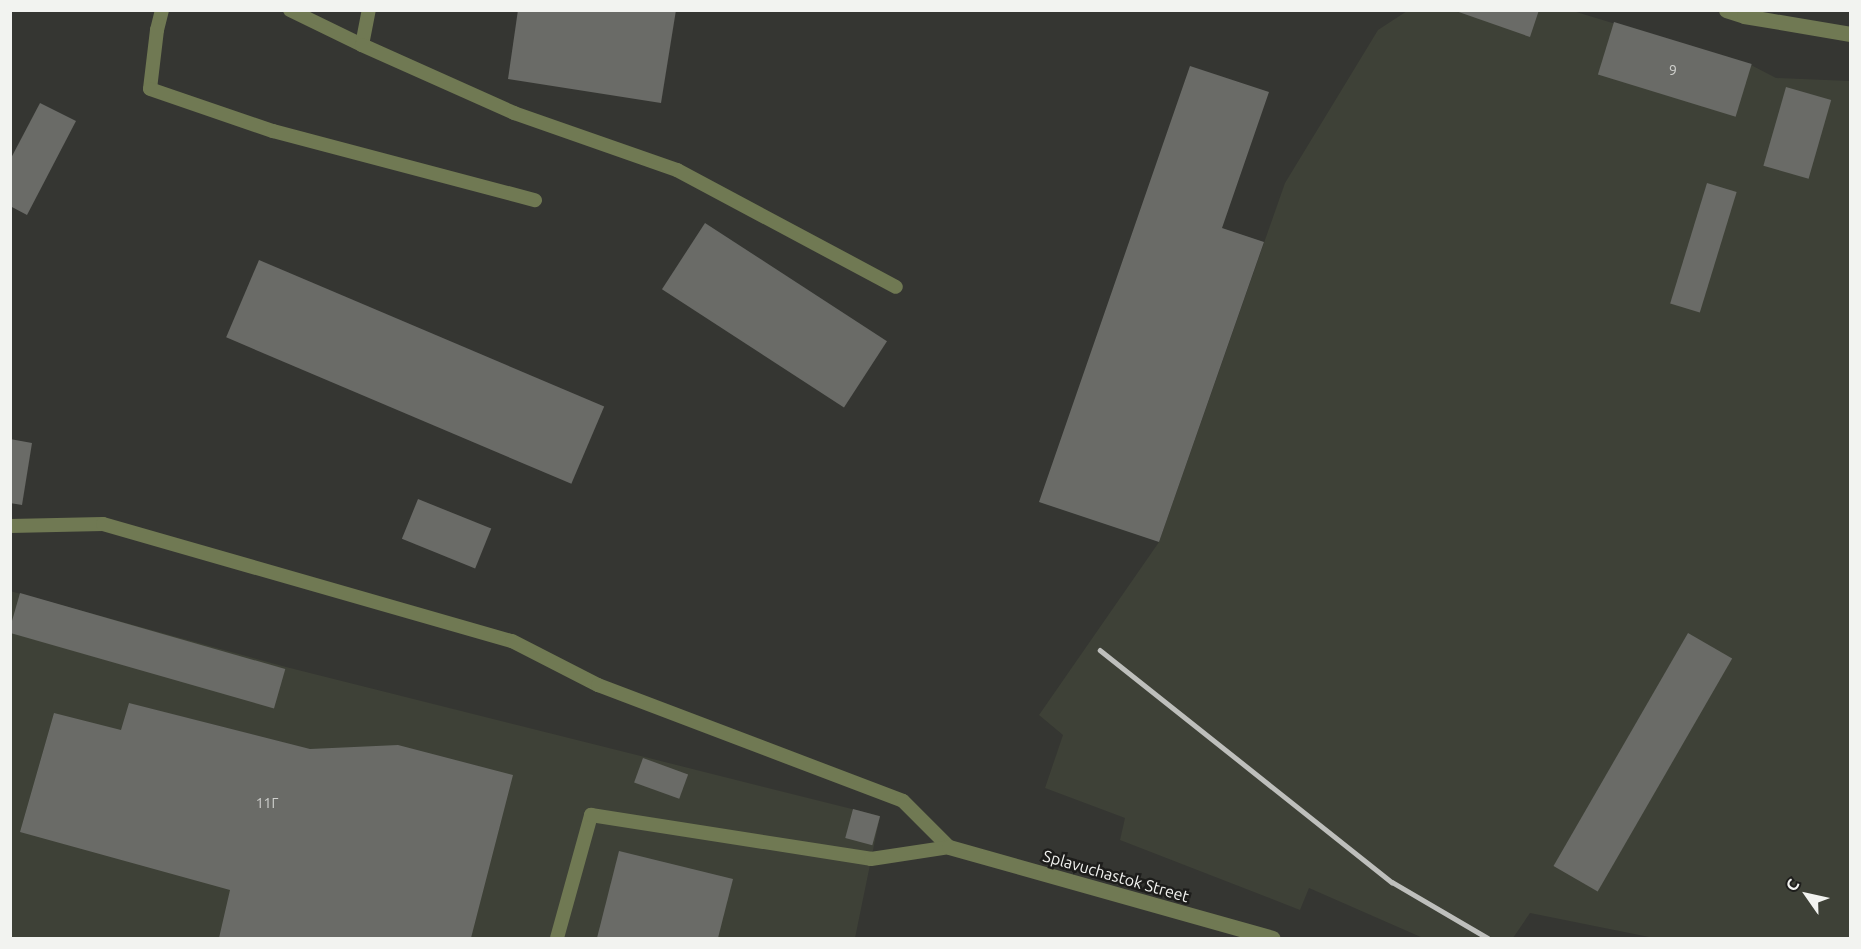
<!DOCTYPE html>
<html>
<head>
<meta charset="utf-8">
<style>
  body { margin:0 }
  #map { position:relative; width:1861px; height:949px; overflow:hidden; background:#353632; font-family:Ubuntu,sans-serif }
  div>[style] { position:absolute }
  .built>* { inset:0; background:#3e4137 }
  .building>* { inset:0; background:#6a6b67; transform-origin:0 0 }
  .lane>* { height:14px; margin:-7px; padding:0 7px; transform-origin:7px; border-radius:7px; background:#707953 }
  .street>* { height:15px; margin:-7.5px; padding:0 7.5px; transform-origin:7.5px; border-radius:7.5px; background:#707953 }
  .rail>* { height:4.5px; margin:-2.25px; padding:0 2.25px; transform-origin:2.25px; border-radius:2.25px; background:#bebfbc }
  span { translate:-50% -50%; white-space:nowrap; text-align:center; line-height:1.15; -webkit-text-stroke:5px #1d1d1b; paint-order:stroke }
  .number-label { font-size:14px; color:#d0d1ce }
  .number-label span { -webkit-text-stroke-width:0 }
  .street-label { font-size:16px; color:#f2f3f0 }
  .frame { position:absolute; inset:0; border:12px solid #f2f3f0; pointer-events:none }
  .north { position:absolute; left:1777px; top:865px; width:60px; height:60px; -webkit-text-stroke:4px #1d1d1b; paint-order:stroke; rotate:304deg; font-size:16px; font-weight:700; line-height:24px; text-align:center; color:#f2f3f0 }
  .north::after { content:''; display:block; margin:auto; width:21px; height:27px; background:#f2f3f0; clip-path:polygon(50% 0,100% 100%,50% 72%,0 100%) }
</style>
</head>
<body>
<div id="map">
  <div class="built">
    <i style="clip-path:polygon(1407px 11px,1573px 11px,1751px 65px,1776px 78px,1850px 81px,1850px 938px,1654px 938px,1530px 913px,1513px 938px,1423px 938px,1309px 888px,1300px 910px,1120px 840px,1125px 818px,1045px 788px,1063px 735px,1039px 715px,1159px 542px,1285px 183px,1378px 30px)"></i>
    <i style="clip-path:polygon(10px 591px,286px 667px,880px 816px,855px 938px,11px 938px)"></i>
  </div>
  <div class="building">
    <i style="clip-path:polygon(518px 10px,676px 10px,661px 103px,508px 79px)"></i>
    <i style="clip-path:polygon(1453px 10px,1539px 10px,1530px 37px)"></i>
    <i style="left:1614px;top:22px;width:144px;height:55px;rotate:17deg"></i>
    <i style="clip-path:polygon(1190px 66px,1269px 92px,1222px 228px,1264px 242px,1159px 542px,1039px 502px)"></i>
    <i style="left:1786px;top:87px;width:47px;height:82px;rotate:16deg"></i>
    <i style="clip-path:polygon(40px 103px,76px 121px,27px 215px,10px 206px,10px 160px)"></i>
    <i style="left:1707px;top:183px;width:31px;height:126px;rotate:17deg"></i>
    <i style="left:705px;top:223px;width:217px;height:79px;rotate:33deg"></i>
    <i style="left:259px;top:260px;width:375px;height:84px;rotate:23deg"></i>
    <i style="clip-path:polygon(10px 439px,32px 443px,22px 505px,10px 503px)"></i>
    <i style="left:418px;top:499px;width:79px;height:43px;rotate:22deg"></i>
    <i style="left:20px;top:593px;width:276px;height:41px;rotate:16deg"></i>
    <i style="left:1688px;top:633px;width:51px;height:269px;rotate:30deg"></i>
    <i style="clip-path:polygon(129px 703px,310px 749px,398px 745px,513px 775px,471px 938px,219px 938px,230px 890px,20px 832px,54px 713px,121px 730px)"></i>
    <i style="left:643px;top:758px;width:48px;height:26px;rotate:20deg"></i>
    <i style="left:853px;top:809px;width:28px;height:30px;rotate:15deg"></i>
    <i style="clip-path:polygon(619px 851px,733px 879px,718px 938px,597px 938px)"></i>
  </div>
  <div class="lane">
    <i style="left:162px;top:10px;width:21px;rotate:104deg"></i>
    <i style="left:157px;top:30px;width:59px;rotate:96.8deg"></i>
    <i style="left:150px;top:89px;width:130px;rotate:18.9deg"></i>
    <i style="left:273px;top:131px;width:271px;rotate:14.8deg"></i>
    <i style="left:290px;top:10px;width:80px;rotate:25.9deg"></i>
    <i style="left:362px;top:45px;width:36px;rotate:-79deg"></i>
    <i style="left:362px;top:45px;width:167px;rotate:24.1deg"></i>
    <i style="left:514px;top:113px;width:173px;rotate:19.3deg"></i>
    <i style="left:677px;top:170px;width:248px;rotate:28.1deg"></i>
    <i style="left:10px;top:526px;width:93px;rotate:-1.2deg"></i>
    <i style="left:103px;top:524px;width:425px;rotate:16deg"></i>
    <i style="left:512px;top:641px;width:97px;rotate:27.1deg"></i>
    <i style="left:598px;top:685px;width:326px;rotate:20.8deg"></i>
    <i style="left:903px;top:801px;width:65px;rotate:45deg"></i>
    <i style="left:557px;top:938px;width:128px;rotate:-74.5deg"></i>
    <i style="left:591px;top:815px;width:283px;rotate:8.9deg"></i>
    <i style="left:871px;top:859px;width:79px;rotate:-8.7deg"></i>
  </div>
  <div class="street">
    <i style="left:1726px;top:10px;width:19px;rotate:18deg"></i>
    <i style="left:1744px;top:16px;width:108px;rotate:9.6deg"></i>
    <i style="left:949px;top:847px;width:336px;rotate:15.7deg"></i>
  </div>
  <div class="rail">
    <i style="left:1100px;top:650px;width:373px;rotate:38.5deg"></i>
    <i style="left:1392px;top:882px;width:111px;rotate:30.3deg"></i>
  </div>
  <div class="number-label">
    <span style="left:1673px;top:70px">9</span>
    <span style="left:267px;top:803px">11Г</span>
  </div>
  <div class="street-label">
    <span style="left:1116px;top:876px;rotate:16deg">Splavuchastok Street</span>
  </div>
  <div class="frame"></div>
  <div class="north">С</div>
</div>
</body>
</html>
